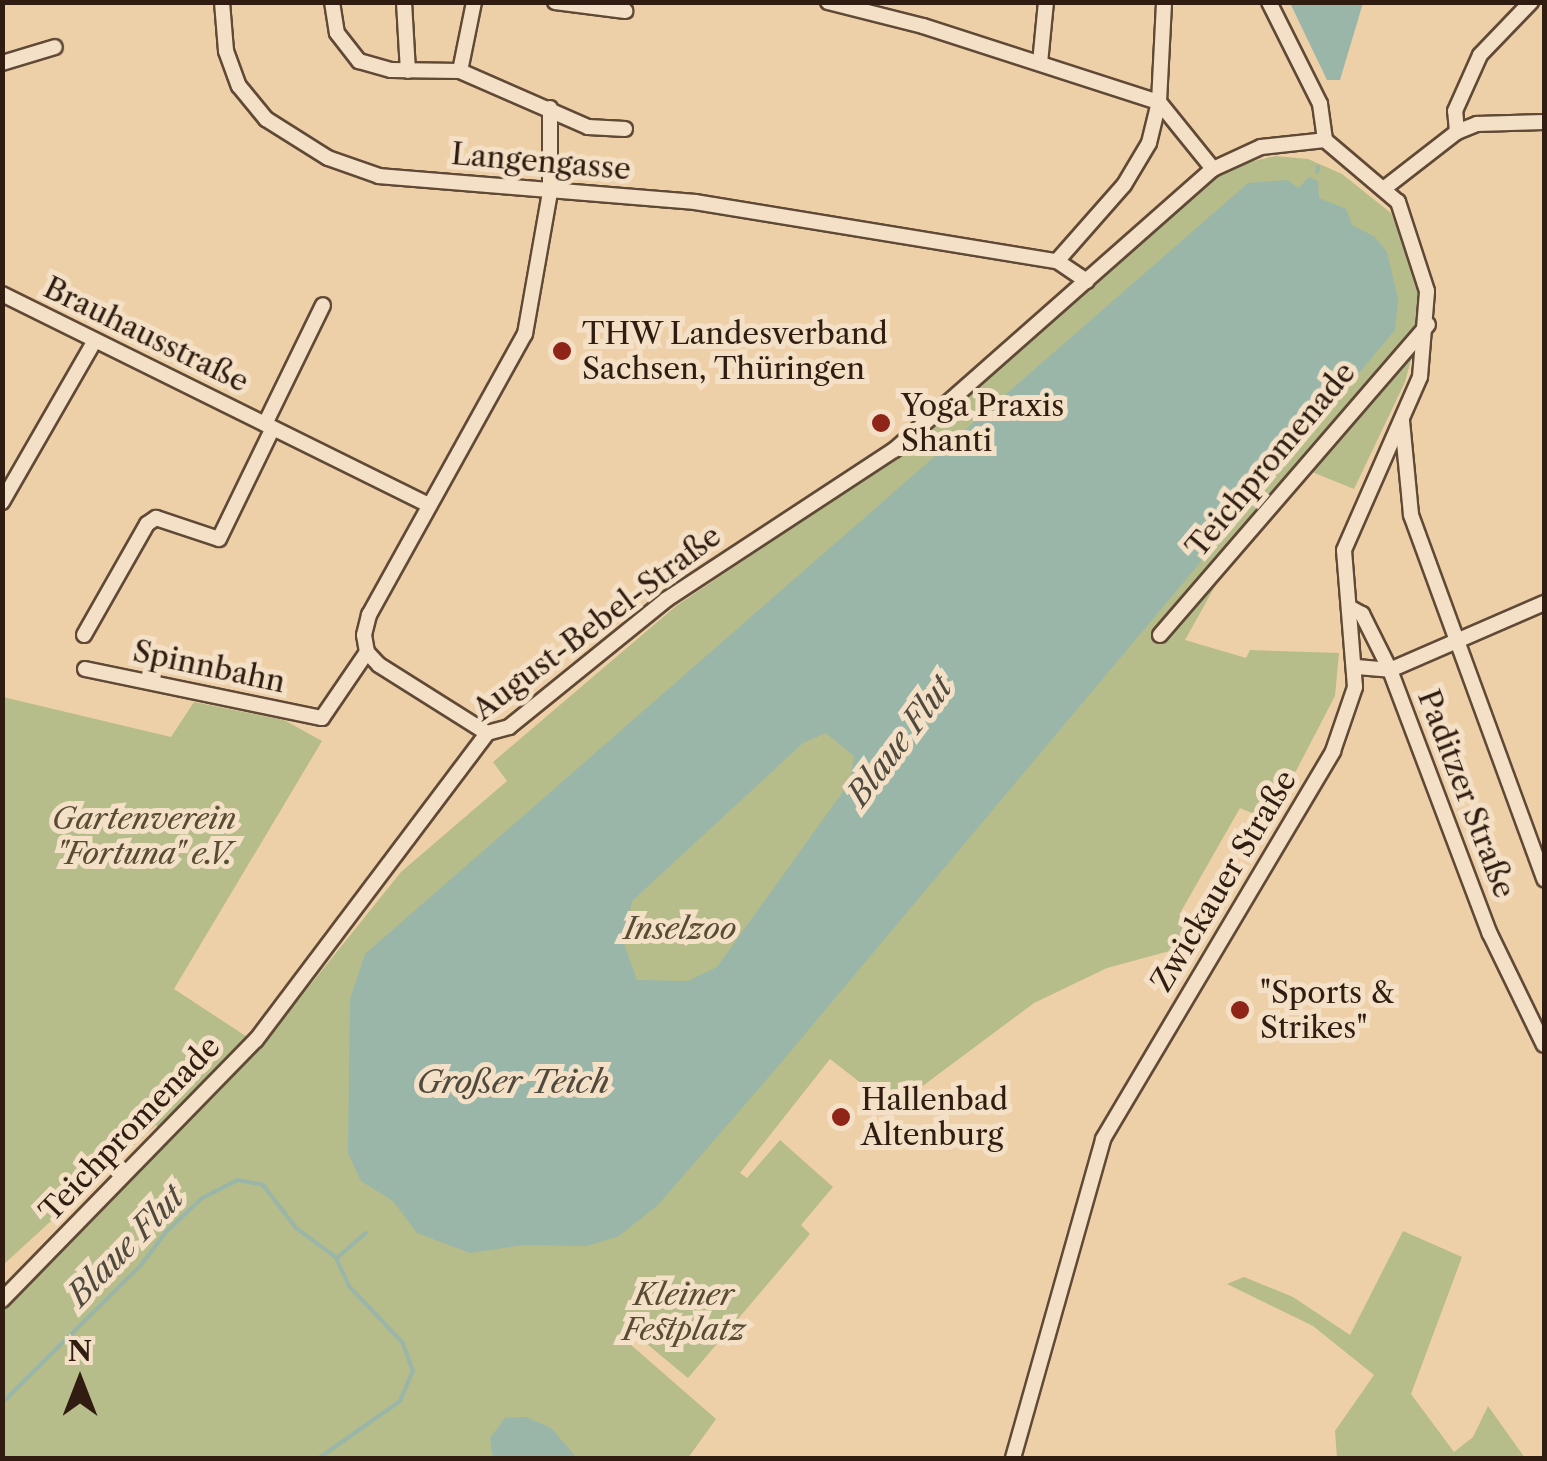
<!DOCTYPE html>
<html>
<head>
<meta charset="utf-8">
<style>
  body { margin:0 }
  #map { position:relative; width:1547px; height:1461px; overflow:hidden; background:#eed0a8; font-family:"Libre Caslon Text",serif }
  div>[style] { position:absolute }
  .green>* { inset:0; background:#b6bc8a }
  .water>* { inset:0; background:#99b6a9 }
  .stream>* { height:4px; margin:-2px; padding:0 2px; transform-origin:2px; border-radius:2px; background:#99b6a9 }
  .roads { filter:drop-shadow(2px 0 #604936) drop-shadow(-2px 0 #604936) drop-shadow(0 2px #604936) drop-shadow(0 -2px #604936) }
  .minor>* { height:14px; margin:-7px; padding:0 7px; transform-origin:7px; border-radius:7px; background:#f4e0c6 }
  .dots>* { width:28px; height:28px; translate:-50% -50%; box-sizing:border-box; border:5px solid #f4e0c6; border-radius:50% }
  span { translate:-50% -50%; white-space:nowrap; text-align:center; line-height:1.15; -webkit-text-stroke:10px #f4e0c6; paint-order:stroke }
  .street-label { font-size:30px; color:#301c10 }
  .poi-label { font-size:30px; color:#301c10 }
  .left { translate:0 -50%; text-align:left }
  .park-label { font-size:30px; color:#584c35; font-style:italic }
  .water-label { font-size:32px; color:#504a3e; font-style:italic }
  .frame { position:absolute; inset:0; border:5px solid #301c10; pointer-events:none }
  .north { position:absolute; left:30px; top:1331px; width:100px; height:100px; -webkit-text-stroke:8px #f4e0c6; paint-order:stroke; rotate:0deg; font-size:28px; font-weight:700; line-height:40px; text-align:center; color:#301c10 }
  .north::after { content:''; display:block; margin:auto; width:35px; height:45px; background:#301c10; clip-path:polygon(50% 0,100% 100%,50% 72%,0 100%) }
</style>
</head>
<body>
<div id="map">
  <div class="green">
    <i style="clip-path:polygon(1275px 156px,1308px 159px,1342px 174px,1391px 213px,1415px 273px,1421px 323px,1405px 382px,1354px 489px,1312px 472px,1218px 581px,1185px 640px,1246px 658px,1250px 650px,1339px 653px,1335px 696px,1283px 796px,1276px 795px,1264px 818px,1240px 808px,1179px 915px,1207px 933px,1188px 946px,1107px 968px,1034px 1003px,893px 1108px,830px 1059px,740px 1173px,747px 1178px,780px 1140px,833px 1187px,801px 1225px,810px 1234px,688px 1378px,624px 1325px,623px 1338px,716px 1419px,688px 1458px,3px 1458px,3px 1308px,167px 1136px,156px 1125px,3px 1265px,3px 697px,171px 737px,194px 702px,284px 720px,322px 741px,174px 989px,261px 1046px,401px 872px,507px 781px,493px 762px,676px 606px,891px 461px,1229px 167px)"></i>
    <i style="clip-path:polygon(1403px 1231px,1462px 1257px,1411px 1394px,1454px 1452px,1473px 1437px,1488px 1406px,1525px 1458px,1337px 1458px,1335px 1431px,1374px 1375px,1313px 1326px,1227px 1284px,1244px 1277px,1293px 1297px,1350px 1335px)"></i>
  </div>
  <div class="water">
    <i style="clip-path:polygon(1290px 3px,1363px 3px,1340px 80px,1327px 80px)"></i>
    <i style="clip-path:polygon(evenodd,1309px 177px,1318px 181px,1319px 198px,1346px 209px,1352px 225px,1375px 237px,1387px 252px,1398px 299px,1395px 330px,774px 1071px,658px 1205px,619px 1236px,587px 1246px,524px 1245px,470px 1253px,417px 1233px,393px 1201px,361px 1181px,348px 1153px,350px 999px,365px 954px,1248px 183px,1287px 180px,1299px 188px,1309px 177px,826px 733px,854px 756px,850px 782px,717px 967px,688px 981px,637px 980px,623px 941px,632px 901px,803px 743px,826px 733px)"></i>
    <i style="clip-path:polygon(526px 1417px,551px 1428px,577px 1458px,493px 1458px,490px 1438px,505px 1418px)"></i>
  </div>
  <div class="stream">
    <i style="left:1317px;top:172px;width:5px;rotate:-79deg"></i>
    <i style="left:2px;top:1403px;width:196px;rotate:-44.8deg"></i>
    <i style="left:141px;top:1265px;width:41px;rotate:-52.9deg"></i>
    <i style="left:166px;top:1232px;width:50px;rotate:-43.4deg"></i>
    <i style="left:202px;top:1198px;width:40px;rotate:-26.6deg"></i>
    <i style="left:238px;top:1180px;width:25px;rotate:11deg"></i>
    <i style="left:263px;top:1185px;width:54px;rotate:52.5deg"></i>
    <i style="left:296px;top:1228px;width:51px;rotate:36.2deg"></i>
    <i style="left:337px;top:1258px;width:38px;rotate:-41deg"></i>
    <i style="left:319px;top:1458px;width:99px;rotate:-35.1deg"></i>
    <i style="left:400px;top:1401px;width:33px;rotate:-67deg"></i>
    <i style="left:413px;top:1371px;width:30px;rotate:-110deg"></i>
    <i style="left:403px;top:1343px;width:79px;rotate:-133.5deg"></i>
    <i style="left:349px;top:1286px;width:29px;rotate:-115deg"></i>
  </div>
  <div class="roads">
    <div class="minor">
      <i style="left:222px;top:2px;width:49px;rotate:85.3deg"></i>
      <i style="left:226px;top:51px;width:37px;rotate:70deg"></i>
      <i style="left:239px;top:86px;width:43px;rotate:50.7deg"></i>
      <i style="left:266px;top:119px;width:73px;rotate:32.2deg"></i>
      <i style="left:328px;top:158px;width:54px;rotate:19.4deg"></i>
      <i style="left:379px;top:176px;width:317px;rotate:4.7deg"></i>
      <i style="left:695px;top:202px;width:367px;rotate:9.3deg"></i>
      <i style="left:1057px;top:261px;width:36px;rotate:34deg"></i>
      <i style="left:332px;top:2px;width:31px;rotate:81deg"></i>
      <i style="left:337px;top:33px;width:36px;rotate:52deg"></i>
      <i style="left:359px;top:61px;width:33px;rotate:16deg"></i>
      <i style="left:391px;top:70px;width:69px;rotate:0.8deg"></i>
      <i style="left:460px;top:71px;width:70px;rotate:-78.5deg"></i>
      <i style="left:404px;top:2px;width:69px;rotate:86.7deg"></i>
      <i style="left:555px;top:2px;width:71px;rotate:7.3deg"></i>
      <i style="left:828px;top:2px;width:98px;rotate:14.2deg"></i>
      <i style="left:923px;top:26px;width:248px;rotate:17.9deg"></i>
      <i style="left:1269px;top:2px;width:114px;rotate:63.4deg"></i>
      <i style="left:1320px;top:104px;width:36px;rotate:82deg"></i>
      <i style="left:2px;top:63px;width:55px;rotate:-16.8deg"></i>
      <i style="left:1040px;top:63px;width:61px;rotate:-84.4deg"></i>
      <i style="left:460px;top:71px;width:140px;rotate:23.6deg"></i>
      <i style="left:588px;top:127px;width:37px;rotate:3deg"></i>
      <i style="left:1159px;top:102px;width:86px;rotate:51.1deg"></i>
      <i style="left:1457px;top:132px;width:21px;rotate:-95deg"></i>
      <i style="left:1455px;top:111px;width:61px;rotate:-65.9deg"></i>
      <i style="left:1480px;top:55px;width:74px;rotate:-46.1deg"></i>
      <i style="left:1386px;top:187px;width:90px;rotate:-37.8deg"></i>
      <i style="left:1457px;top:132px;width:22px;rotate:-22deg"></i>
      <i style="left:1477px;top:124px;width:67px;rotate:-1.7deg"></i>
      <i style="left:1057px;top:261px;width:101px;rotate:-48.6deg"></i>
      <i style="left:1124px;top:185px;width:49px;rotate:-59.2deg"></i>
      <i style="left:1149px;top:143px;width:42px;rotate:-76.3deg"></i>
      <i style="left:1159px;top:102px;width:100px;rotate:-87.1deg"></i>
      <i style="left:2px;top:294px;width:476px;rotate:26.3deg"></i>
      <i style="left:1402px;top:421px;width:94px;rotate:84.5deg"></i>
      <i style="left:1411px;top:515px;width:388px;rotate:69.9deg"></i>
      <i style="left:265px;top:424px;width:132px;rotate:-64deg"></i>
      <i style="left:2px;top:502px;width:185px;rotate:-60.1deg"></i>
      <i style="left:1351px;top:608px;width:13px;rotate:29deg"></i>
      <i style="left:1362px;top:614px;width:63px;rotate:63.4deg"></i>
      <i style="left:1390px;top:670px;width:282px;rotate:69.3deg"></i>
      <i style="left:1490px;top:934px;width:123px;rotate:64.1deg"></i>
      <i style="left:84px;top:635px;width:128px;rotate:-60.4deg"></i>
      <i style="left:147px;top:524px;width:11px;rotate:-34deg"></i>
      <i style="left:156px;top:518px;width:66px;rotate:18.4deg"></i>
      <i style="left:219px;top:539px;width:123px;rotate:-64.1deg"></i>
      <i style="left:1160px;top:635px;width:410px;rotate:-49.2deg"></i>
      <i style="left:1357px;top:667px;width:33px;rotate:5deg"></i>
      <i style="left:1390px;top:670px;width:168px;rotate:-23.5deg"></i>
      <i style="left:85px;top:669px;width:242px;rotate:11.7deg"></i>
      <i style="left:322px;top:718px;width:80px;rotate:-55.7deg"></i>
      <i style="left:487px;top:733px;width:23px;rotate:-15deg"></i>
      <i style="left:509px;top:727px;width:203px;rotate:-39deg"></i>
      <i style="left:667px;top:599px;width:272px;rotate:-33.3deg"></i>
      <i style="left:894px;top:450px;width:425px;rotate:-41.4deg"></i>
      <i style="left:1213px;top:169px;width:53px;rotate:-24.6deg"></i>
      <i style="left:1261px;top:147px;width:64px;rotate:-6.2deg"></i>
      <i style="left:487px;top:733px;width:128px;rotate:-147.8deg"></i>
      <i style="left:379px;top:665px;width:18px;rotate:-133deg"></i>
      <i style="left:367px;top:652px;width:17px;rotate:-100deg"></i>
      <i style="left:364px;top:635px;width:21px;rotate:-76deg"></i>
      <i style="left:369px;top:615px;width:321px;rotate:-61deg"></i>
      <i style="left:525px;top:334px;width:144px;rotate:-80deg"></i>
      <i style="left:550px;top:192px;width:84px;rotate:-90deg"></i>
      <i style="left:2px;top:1300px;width:363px;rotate:-45.7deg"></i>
      <i style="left:256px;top:1040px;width:384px;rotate:-53deg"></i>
      <i style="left:1013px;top:1458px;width:331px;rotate:-74.2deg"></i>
      <i style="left:1103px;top:1139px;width:451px;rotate:-59.3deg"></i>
      <i style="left:1333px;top:751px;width:68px;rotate:-71deg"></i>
      <i style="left:1355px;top:687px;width:137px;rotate:-94.6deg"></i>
      <i style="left:1344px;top:550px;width:189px;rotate:-66.3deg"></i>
      <i style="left:1420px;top:377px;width:86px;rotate:-85.3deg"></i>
      <i style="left:1427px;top:291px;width:94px;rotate:-108deg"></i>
      <i style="left:1398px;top:202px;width:96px;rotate:-139.7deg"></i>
    </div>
  </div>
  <div class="dots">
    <i style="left:562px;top:351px;background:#8f2418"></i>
    <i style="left:881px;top:423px;background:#8f2418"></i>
    <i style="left:1240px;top:1010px;background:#8f2418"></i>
    <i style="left:841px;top:1117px;background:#8f2418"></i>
  </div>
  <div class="street-label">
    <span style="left:541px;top:162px;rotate:5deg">Langengasse</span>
    <span style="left:146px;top:335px;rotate:26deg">Brauhausstraße</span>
    <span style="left:1271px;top:460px;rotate:-50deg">Teichpromenade</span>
    <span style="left:597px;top:623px;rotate:-37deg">August-Bebel-Straße</span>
    <span style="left:209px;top:667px;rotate:12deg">Spinnbahn</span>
    <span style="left:1466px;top:794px;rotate:69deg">Paditzer Straße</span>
    <span style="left:1224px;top:881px;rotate:-59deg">Zwickauer Straße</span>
    <span style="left:130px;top:1129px;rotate:-46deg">Teichpromenade</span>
  </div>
  <div class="poi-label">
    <span class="left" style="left:582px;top:351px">THW Landesverband<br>Sachsen, Thüringen</span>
    <span class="left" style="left:901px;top:423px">Yoga Praxis<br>Shanti</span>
    <span class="left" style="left:1260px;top:1010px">"Sports &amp;<br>Strikes"</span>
    <span class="left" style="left:861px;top:1117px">Hallenbad<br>Altenburg</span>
  </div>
  <div class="park-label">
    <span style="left:144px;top:836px">Gartenverein<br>"Fortuna" e.V.</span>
    <span style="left:680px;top:929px">Inselzoo</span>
    <span style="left:684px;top:1312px">Kleiner<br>Festplatz</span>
  </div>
  <div class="water-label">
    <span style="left:900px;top:741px;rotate:-53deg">Blaue Flut</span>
    <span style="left:513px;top:1082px">Großer Teich</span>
    <span style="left:126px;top:1246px;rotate:-46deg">Blaue Flut</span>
  </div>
  <div class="frame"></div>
  <div class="north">N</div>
</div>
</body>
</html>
